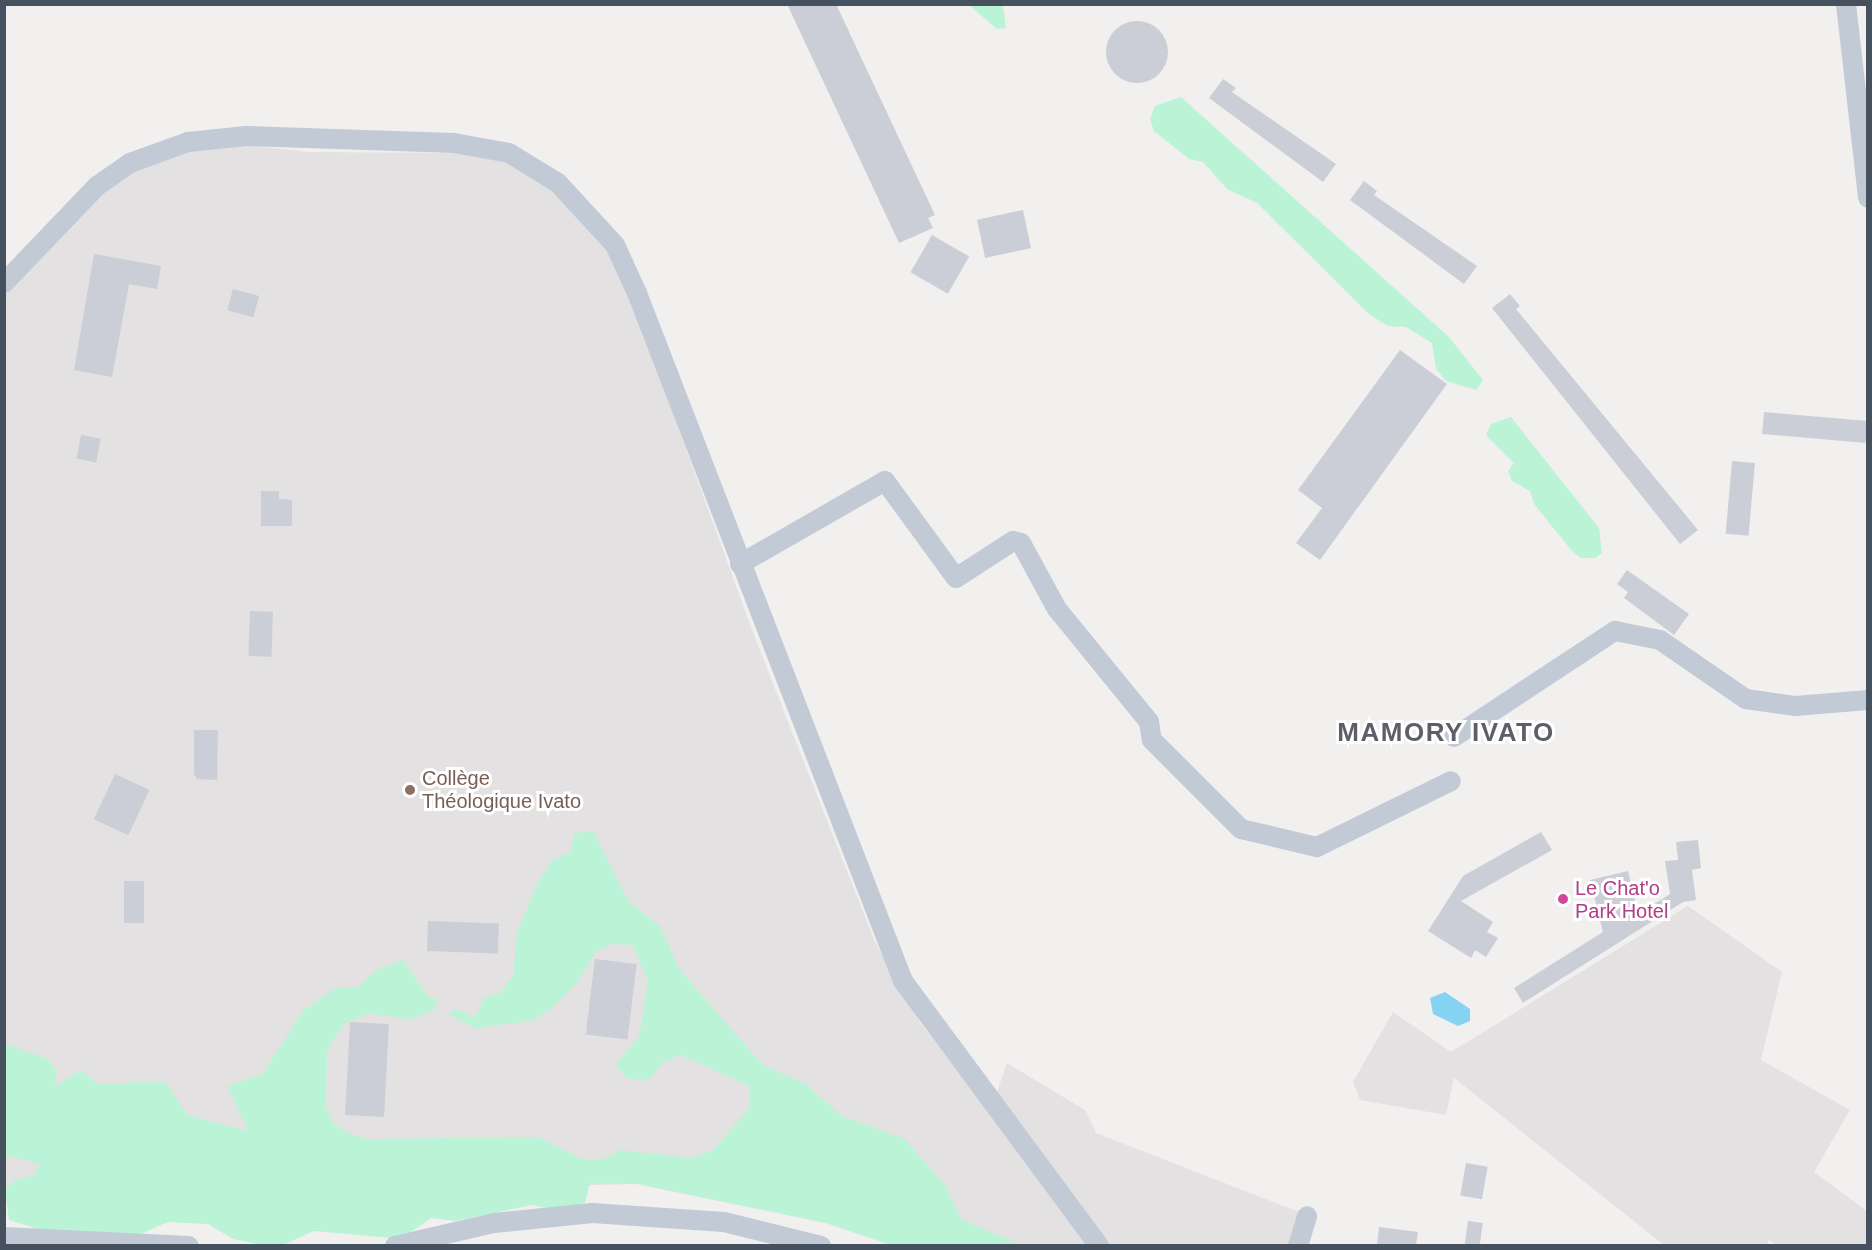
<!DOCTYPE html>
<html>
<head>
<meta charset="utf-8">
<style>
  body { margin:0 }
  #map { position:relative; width:1872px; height:1250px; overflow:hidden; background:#f2f0ef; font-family:Arial,sans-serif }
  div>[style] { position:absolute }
  .education>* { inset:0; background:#e3e1e1 }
  .green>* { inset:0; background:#bbf3d6 }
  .water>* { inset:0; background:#85d2f3 }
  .building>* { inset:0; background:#cbced6; transform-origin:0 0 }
  .round { border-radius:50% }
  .minor>* { height:20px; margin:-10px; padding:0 10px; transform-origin:10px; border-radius:10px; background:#c2cad6 }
  .dots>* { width:16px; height:16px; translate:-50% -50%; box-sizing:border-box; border:3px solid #fff; border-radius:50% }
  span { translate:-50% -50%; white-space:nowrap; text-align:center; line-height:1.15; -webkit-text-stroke:6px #fff; paint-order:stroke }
  .education-label { font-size:20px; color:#785e54 }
  .left { translate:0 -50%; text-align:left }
  .hotel-label { font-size:20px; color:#b23c85 }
  .district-label { font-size:26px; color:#5c5f65; font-weight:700; letter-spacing:1.5px }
  .frame { position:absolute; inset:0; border:6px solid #46515f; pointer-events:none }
</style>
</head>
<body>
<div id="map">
  <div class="education">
    <i style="clip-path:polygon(246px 145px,309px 152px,455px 153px,505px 162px,550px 188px,606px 245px,629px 292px,755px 638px,875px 942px,921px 1024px,979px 1097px,996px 1095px,1007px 1063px,1085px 1110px,1096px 1133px,1299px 1212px,1289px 1245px,891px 1245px,826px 1223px,637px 1184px,5px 1200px,4px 294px,101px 190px,133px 168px,188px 150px)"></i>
    <i style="clip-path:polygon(1688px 906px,1782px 972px,1761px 1060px,1850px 1110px,1814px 1172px,1867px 1211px,1867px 1245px,1777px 1245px,1769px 1240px,1766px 1245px,1664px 1245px,1454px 1078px,1446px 1115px,1360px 1100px,1353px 1082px,1393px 1012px,1451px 1052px)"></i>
  </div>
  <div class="green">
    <i style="clip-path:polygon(969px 5px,1003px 5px,1006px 28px,997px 29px)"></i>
    <i style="clip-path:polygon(1181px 97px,1449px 337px,1483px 380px,1476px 390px,1446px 381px,1436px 369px,1432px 343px,1406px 327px,1388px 326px,1370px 315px,1257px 203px,1227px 189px,1203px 162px,1189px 159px,1154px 131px,1150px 119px,1155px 106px)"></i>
    <i style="clip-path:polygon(1511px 417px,1599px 528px,1602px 553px,1595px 558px,1581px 558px,1572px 551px,1534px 504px,1530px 491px,1512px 481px,1508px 471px,1514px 463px,1486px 435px,1491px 424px)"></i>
    <i style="clip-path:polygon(593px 831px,629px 902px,660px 926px,679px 969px,763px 1065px,804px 1083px,842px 1116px,905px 1139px,945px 1185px,962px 1220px,1022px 1245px,891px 1245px,826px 1223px,637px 1184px,590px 1183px,585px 1203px,558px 1210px,531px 1205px,456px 1221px,431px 1218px,401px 1239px,314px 1231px,283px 1245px,262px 1245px,233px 1239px,208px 1224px,168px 1222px,136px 1236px,60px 1236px,9px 1220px,5px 1190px,15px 1180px,34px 1175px,40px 1164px,5px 1155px,5px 1044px,48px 1059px,57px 1071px,54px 1086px,82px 1070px,97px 1084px,164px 1081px,188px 1115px,248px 1131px,227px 1086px,262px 1074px,304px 1010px,337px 987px,357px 988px,376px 970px,403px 960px,427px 995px,438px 1000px,435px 1009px,409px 1020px,370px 1013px,345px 1023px,327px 1050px,326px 1107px,333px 1123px,350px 1134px,368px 1139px,538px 1137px,585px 1160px,603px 1159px,620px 1150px,692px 1158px,713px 1150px,750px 1107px,749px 1086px,681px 1055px,664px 1062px,649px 1079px,628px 1079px,615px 1065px,639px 1036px,648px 981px,633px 945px,613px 944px,596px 951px,577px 983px,550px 1010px,530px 1021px,475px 1028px,448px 1014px,456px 1009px,475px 1018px,484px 998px,500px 993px,513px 976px,517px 932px,537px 884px,552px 861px,571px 851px,574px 833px)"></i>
  </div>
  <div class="water">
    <i style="clip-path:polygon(1445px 992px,1470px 1009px,1470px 1021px,1458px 1026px,1433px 1014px,1430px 998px)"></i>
  </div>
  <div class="building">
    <i style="clip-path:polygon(787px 4px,836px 4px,935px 215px,928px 218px,933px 228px,899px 243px)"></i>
    <i class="round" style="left:1106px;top:21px;width:62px;height:62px"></i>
    <i style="clip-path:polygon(1223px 79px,1236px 88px,1232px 92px,1336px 164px,1323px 182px,1209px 98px)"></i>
    <i style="clip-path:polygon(1364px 181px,1377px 191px,1374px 195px,1477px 266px,1464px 284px,1350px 200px)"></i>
    <i style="left:1023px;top:210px;width:39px;height:47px;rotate:78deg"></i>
    <i style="left:932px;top:235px;width:43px;height:43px;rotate:30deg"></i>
    <i style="clip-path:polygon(94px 254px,161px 266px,157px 289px,129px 284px,112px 377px,74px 370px)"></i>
    <i style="left:233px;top:289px;width:27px;height:22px;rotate:15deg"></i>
    <i style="clip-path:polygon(1510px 294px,1520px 306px,1516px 309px,1698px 530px,1680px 544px,1492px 308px)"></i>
    <i style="clip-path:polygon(1400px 350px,1447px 384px,1320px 560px,1296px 543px,1322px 508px,1298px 490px)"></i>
    <i style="left:1764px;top:412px;width:104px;height:22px;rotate:5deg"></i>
    <i style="left:81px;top:435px;width:20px;height:24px;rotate:11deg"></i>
    <i style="left:1732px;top:461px;width:23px;height:73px;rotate:5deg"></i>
    <i style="clip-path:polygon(261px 491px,279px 491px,279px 499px,292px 500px,292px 526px,261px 526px)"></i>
    <i style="clip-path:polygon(1627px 570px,1689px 614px,1674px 635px,1624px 598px,1628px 592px,1617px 584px)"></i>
    <i style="left:250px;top:611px;width:23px;height:45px;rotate:2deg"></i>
    <i style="clip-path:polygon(194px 730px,218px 730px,217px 780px,197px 779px,194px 774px)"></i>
    <i style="left:115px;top:774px;width:38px;height:50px;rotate:25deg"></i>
    <i style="clip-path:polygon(1541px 832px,1552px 850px,1461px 901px,1493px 922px,1487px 932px,1498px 938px,1486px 957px,1475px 950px,1471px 958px,1428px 931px,1463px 876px)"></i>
    <i style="clip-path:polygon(1698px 840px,1701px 868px,1692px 870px,1696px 900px,1683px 902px,1523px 1003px,1514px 988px,1603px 932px,1590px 880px,1628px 871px,1638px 914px,1670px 894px,1665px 861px,1678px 860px,1676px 842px)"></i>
    <i style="left:124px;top:881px;width:20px;height:42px"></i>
    <i style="left:428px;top:921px;width:71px;height:30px;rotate:2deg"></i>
    <i style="left:595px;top:959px;width:42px;height:76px;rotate:7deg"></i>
    <i style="left:350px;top:1022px;width:39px;height:93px;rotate:3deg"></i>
    <i style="left:1466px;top:1163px;width:22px;height:33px;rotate:10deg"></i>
    <i style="left:1468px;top:1221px;width:15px;height:24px;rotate:8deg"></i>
    <i style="clip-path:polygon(1379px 1227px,1418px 1232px,1416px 1245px,1377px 1245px)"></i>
  </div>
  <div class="minor">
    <i style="left:1846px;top:4px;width:195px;rotate:83.5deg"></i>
    <i style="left:4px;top:283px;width:134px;rotate:-46.2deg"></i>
    <i style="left:97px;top:186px;width:40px;rotate:-34.9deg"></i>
    <i style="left:130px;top:163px;width:62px;rotate:-19.9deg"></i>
    <i style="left:188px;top:142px;width:58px;rotate:-5.9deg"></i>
    <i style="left:246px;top:136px;width:208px;rotate:1.9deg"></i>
    <i style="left:454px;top:143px;width:56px;rotate:10.3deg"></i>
    <i style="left:509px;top:153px;width:57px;rotate:31.5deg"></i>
    <i style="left:558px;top:183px;width:84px;rotate:47.4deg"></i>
    <i style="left:615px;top:245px;width:53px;rotate:65.4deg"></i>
    <i style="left:637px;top:293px;width:738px;rotate:68.86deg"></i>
    <i style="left:903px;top:981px;width:330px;rotate:53.5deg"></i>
    <i style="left:740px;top:564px;width:167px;rotate:-29.8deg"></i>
    <i style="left:885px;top:481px;width:120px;rotate:53.8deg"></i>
    <i style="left:956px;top:578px;width:68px;rotate:-33deg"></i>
    <i style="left:1013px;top:541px;width:8px;rotate:14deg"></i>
    <i style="left:1021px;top:543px;width:75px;rotate:61.4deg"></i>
    <i style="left:1057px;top:609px;width:146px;rotate:50.8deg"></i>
    <i style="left:1149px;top:722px;width:18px;rotate:81deg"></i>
    <i style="left:1152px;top:740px;width:126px;rotate:45deg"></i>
    <i style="left:1241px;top:829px;width:78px;rotate:13.3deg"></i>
    <i style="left:1317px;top:847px;width:149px;rotate:-26.2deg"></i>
    <i style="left:1454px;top:737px;width:193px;rotate:-33.4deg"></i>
    <i style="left:1615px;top:631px;width:46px;rotate:11.3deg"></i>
    <i style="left:1660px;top:640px;width:104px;rotate:34.5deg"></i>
    <i style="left:1746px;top:699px;width:49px;rotate:8.1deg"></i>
    <i style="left:1795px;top:706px;width:73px;rotate:-4.7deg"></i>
    <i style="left:4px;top:1237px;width:185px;rotate:2.8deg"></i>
    <i style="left:395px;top:1246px;width:102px;rotate:-13.1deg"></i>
    <i style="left:494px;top:1223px;width:99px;rotate:-5.8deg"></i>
    <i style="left:592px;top:1213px;width:132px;rotate:3.9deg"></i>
    <i style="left:724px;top:1222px;width:100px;rotate:13.9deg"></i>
    <i style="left:1298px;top:1246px;width:31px;rotate:-73deg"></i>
  </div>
  <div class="dots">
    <i style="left:410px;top:790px;background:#8d6e63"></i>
    <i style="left:1563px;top:899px;background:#d1479c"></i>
  </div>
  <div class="education-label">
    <span class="left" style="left:422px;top:790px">Collège<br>Théologique Ivato</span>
  </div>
  <div class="hotel-label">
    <span class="left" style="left:1575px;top:900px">Le Chat'o<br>Park Hotel</span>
  </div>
  <div class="district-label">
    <span style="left:1446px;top:733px">MAMORY IVATO</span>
  </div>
  <div class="frame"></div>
</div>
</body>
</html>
